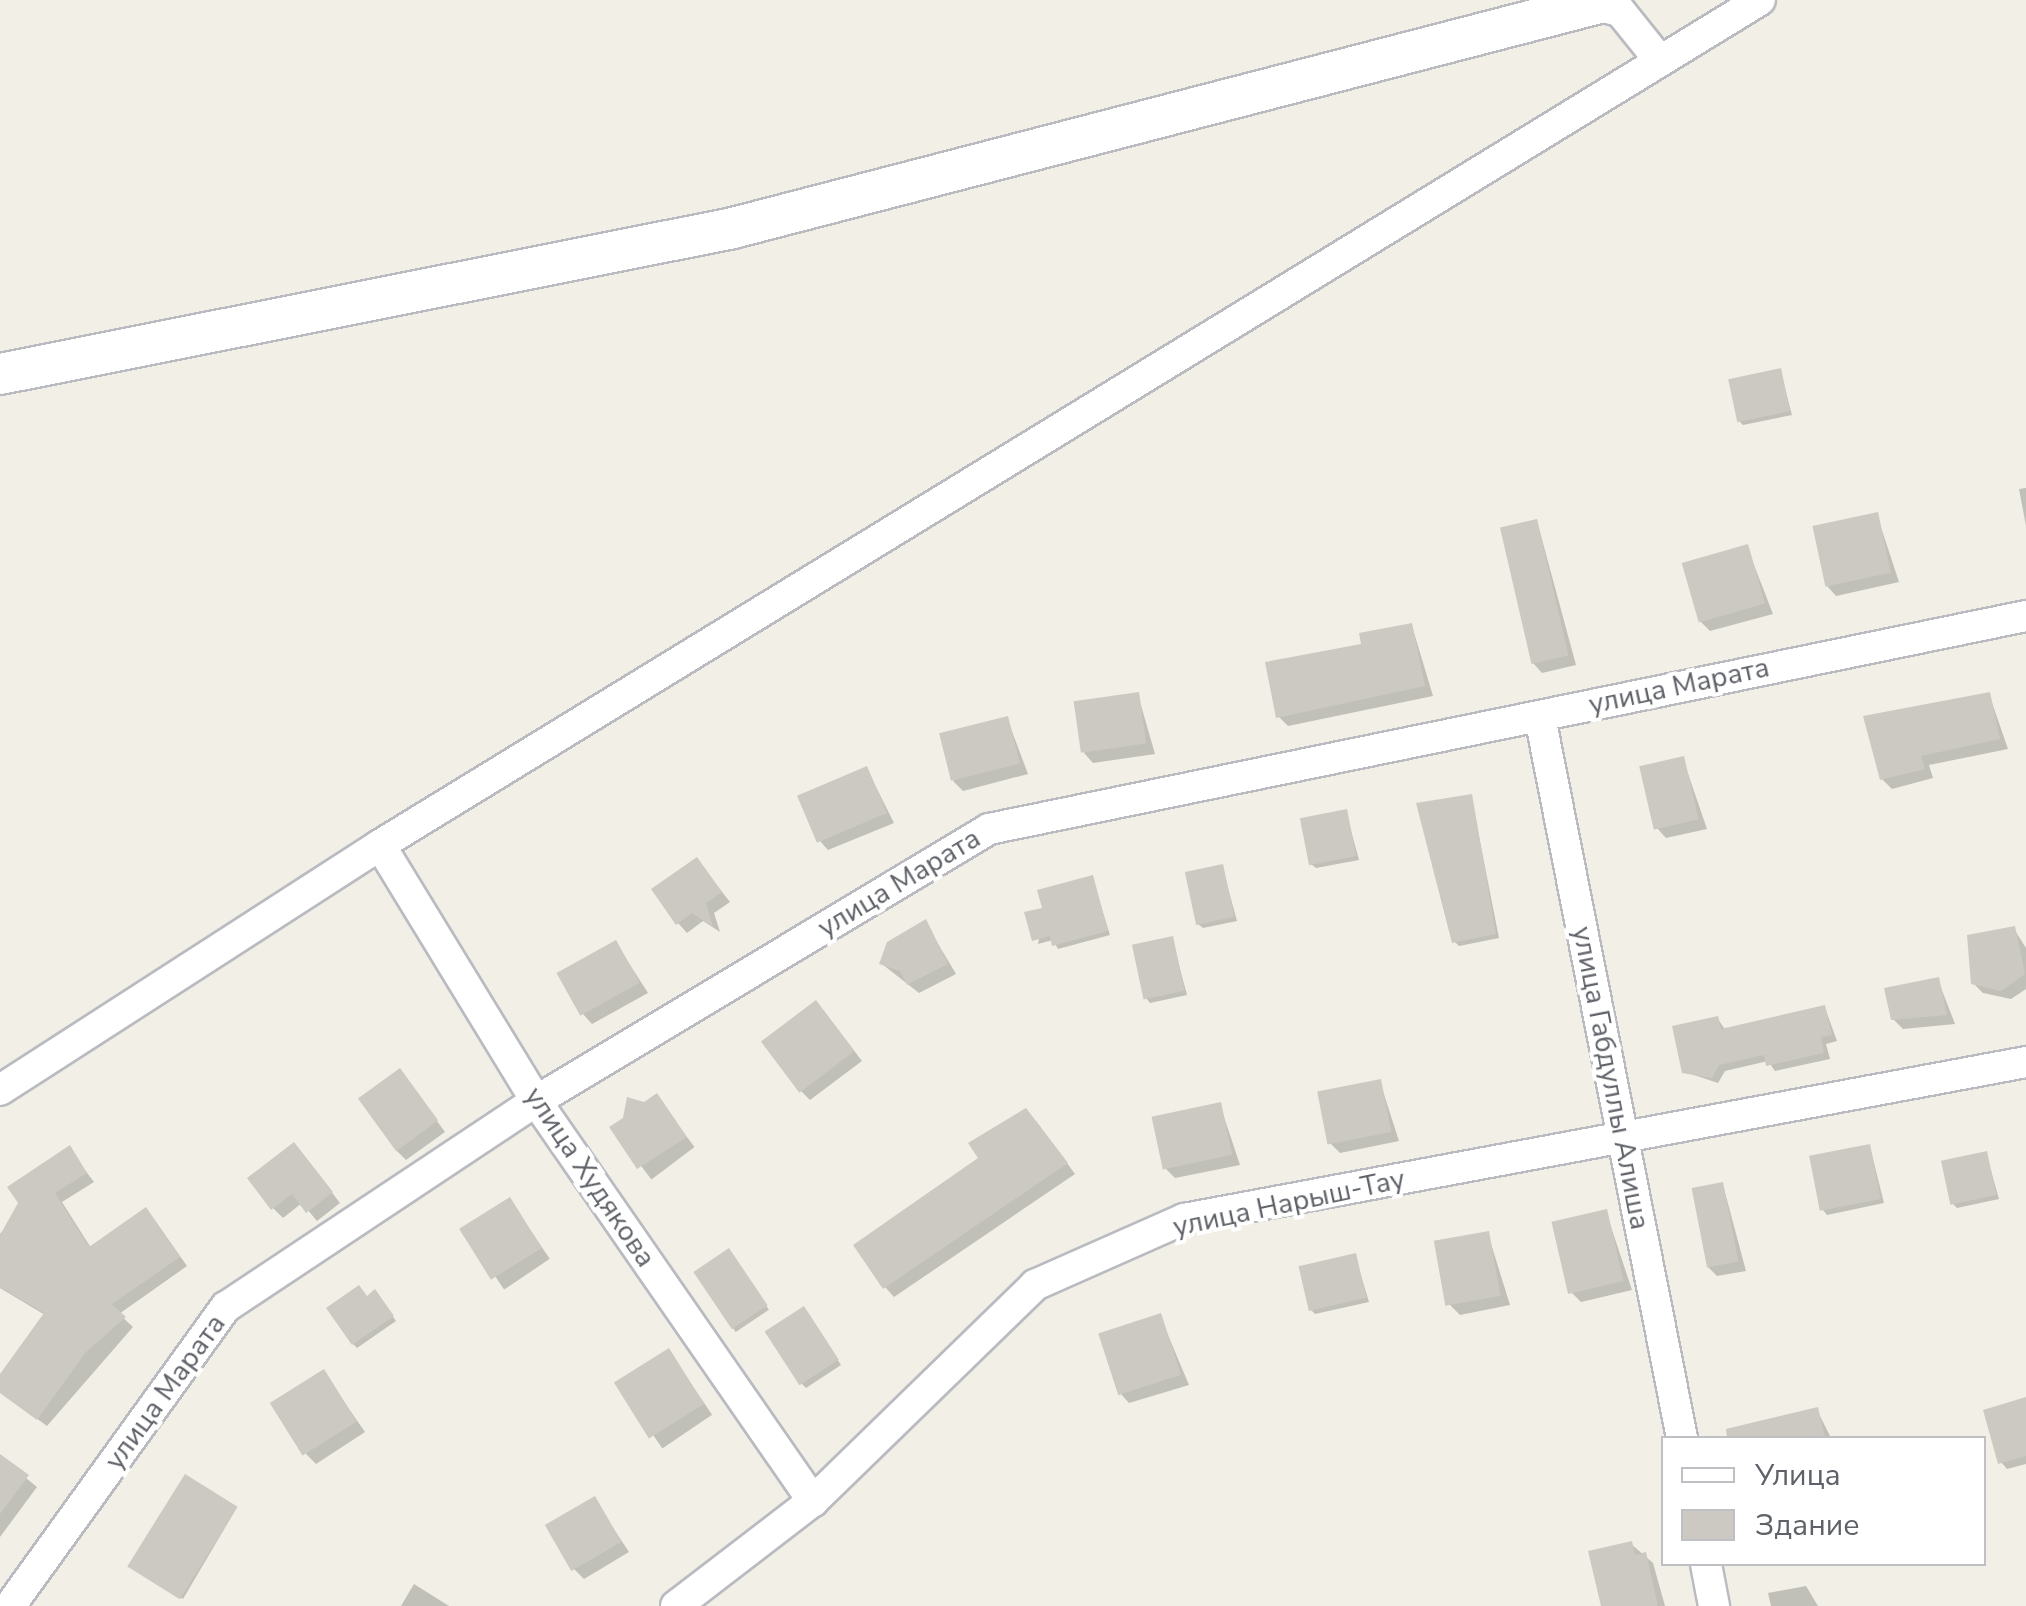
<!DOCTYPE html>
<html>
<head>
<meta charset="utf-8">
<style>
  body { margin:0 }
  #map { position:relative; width:2026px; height:1606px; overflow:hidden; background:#f1efe6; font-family:"Nunito Sans",sans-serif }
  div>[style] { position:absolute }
  .shadow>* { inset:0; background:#0003; transform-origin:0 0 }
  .building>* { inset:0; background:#ccc9c3; transform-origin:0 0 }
  .roads { filter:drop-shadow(2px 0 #b9bbc1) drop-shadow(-2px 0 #b9bbc1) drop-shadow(0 2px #b9bbc1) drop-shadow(0 -2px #b9bbc1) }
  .street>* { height:30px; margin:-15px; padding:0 15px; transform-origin:15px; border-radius:15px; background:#fff }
  .secondary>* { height:40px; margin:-20px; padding:0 20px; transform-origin:20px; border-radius:20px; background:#fff }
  span { translate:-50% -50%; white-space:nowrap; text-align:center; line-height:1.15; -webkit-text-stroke:8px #fff; paint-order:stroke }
  .street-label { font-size:28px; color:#5e6168 }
  .legend { position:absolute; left:1661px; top:1436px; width:325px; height:130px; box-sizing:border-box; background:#fff; border:2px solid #bfc0c3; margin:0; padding:12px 18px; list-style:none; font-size:30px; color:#5e6168 }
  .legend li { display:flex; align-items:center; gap:20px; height:50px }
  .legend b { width:50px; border:2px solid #bfc0c3 }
</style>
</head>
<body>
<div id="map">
  <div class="shadow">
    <i style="clip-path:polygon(1780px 370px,1792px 415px,1743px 425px,1739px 421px)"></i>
    <i style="clip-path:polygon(2026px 488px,2026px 526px,2019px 489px)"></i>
    <i style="clip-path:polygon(1877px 515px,1899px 582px,1836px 596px,1827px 586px)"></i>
    <i style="clip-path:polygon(1537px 521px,1576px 665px,1542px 673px,1533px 663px)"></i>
    <i style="clip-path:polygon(1747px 547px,1773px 614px,1710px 631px,1700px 621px)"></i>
    <i style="clip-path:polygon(1412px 626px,1433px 696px,1288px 726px,1278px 716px,1364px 646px)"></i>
    <i style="clip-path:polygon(1989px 694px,2008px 749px,1929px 765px,1933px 778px,1892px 789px,1882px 779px)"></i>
    <i style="clip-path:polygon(1138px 695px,1155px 754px,1093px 763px,1084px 753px)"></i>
    <i style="clip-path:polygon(1007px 718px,1028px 774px,963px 791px,953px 781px)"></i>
    <i style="clip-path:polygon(1683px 759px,1707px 829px,1666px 838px,1657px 828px)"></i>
    <i style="clip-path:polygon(867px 769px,894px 823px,828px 850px,819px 840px)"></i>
    <i style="clip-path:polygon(1471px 796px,1499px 938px,1459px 946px,1455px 942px)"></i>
    <i style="clip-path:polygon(1346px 812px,1359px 860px,1316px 868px,1311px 864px)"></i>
    <i style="clip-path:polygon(697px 860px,730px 902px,714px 913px,720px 932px,703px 921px,687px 933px,678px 923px)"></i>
    <i style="clip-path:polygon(1222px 866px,1237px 921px,1203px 928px,1198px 924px)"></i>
    <i style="clip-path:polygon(1092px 877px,1110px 935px,1058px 949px,1053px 940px,1038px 944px,1045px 909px)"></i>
    <i style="clip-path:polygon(925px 922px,956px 974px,919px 993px,882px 964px)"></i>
    <i style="clip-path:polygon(2014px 929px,2026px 948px,2026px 989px,2011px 999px,1983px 993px,1973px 983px)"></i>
    <i style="clip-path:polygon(1172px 939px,1187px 995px,1150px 1003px,1146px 998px)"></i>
    <i style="clip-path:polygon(616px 943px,648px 993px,592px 1024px,583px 1014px)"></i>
    <i style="clip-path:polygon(1938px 980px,1955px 1024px,1903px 1029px,1893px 1019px)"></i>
    <i style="clip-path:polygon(1825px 1008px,1837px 1041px,1826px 1044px,1830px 1059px,1775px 1071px,1768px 1061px,1725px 1071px,1718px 1083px,1685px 1072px,1718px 1019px,1726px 1031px)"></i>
    <i style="clip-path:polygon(825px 1013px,862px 1061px,810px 1100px,800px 1090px)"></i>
    <i style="clip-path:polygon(400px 1071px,445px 1132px,406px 1160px,396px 1150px)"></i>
    <i style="clip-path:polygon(1380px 1082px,1399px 1141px,1340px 1153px,1330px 1143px)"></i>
    <i style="left:656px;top:1096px;width:64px;height:54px;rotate:53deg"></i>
    <i style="clip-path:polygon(1220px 1105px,1240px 1165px,1175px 1178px,1166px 1169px)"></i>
    <i style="clip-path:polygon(1036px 1121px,1075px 1174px,894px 1297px,885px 1287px)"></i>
    <i style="clip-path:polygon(1870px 1147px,1884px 1203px,1827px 1215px,1823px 1210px)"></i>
    <i style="clip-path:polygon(69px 1149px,94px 1182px,62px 1202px,91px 1248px,154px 1219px,187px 1266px,119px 1314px,133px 1327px,47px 1426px,0 1392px,45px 1315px,0 1288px,0 1234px)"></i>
    <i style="clip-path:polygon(1986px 1153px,1999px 1199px,1957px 1208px,1953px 1204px)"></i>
    <i style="clip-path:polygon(303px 1155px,340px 1203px,317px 1221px,302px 1203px,283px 1218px,273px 1208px)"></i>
    <i style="clip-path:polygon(1723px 1185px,1746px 1271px,1717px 1276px,1707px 1266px)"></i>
    <i style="left:510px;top:1200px;width:71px;height:55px;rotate:56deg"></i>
    <i style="clip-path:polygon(1606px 1212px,1632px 1290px,1581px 1302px,1571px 1292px)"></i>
    <i style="clip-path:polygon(1488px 1234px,1510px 1305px,1460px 1315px,1450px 1305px)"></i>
    <i style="left:732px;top:1255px;width:66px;height:40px;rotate:56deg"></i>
    <i style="clip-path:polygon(1355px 1256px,1369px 1302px,1315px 1314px,1311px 1310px)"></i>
    <i style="clip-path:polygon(379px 1297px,396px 1321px,357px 1348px,353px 1344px)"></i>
    <i style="clip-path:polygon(807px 1314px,841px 1365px,806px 1388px,802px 1384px)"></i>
    <i style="clip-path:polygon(1160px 1316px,1189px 1385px,1129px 1403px,1120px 1393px)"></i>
    <i style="left:669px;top:1351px;width:77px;height:60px;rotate:56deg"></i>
    <i style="clip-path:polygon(324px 1373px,365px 1432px,316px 1464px,306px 1454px)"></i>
    <i style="clip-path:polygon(2026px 1400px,2026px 1464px,2007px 1469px,2001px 1462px)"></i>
    <i style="clip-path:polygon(1817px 1410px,1831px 1438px,1759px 1438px,1756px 1424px)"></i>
    <i style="clip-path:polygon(0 1457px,37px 1487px,0 1537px)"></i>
    <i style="clip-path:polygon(594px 1499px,629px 1552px,584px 1579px,574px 1569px)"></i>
    <i style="clip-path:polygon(236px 1509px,183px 1599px,131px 1566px)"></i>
    <i style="clip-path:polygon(1631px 1544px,1653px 1563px,1665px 1606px,1603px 1606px)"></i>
    <i style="clip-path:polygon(414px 1584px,449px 1606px,401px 1606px)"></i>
    <i style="clip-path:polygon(1806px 1586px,1818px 1606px,1771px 1606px,1768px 1593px)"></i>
  </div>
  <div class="building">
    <i style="left:1781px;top:368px;width:44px;height:54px;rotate:78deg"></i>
    <i style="left:1878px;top:512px;width:62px;height:67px;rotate:78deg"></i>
    <i style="left:1537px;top:519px;width:140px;height:38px;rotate:77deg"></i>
    <i style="left:1748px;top:544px;width:62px;height:69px;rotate:74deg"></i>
    <i style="clip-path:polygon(1412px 623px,1425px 686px,1276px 718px,1265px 662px,1361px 644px,1359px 633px)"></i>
    <i style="left:1139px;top:692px;width:52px;height:66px;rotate:82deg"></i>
    <i style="clip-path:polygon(1990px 692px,2000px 739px,1921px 756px,1925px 769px,1880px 780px,1863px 716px)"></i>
    <i style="left:1008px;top:716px;width:49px;height:71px;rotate:76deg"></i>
    <i style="left:1684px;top:756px;width:65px;height:46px;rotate:77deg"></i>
    <i style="left:867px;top:766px;width:51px;height:76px;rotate:67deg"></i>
    <i style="clip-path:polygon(1472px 794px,1496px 934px,1452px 943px,1416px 803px)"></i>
    <i style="left:1347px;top:809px;width:48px;height:48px;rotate:79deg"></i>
    <i style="clip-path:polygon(697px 857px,722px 892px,706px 903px,713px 927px,692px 913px,676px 925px,651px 889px)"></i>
    <i style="left:1223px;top:864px;width:54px;height:39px;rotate:78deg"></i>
    <i style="clip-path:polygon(1093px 875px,1108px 931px,1052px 946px,1050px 936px,1032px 941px,1024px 912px,1042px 908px,1037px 890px)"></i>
    <i style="clip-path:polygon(926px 919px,948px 964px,907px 985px,900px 971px,879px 964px,887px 942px)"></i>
    <i style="clip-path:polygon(2015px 926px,2025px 974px,2001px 991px,1971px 984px,1967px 935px)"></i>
    <i style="left:1173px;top:936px;width:56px;height:42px;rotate:78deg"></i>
    <i style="left:616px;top:940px;width:49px;height:68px;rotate:61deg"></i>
    <i style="clip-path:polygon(1939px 977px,1947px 1015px,1891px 1020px,1884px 988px)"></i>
    <i style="left:816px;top:1000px;width:64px;height:69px;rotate:53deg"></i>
    <i style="clip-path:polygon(1825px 1005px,1832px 1035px,1821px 1037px,1824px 1053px,1766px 1066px,1764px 1055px,1719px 1065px,1712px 1078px,1682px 1073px,1672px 1026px,1718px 1016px,1721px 1029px)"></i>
    <i style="left:400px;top:1068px;width:65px;height:52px;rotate:54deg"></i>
    <i style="left:1381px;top:1079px;width:54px;height:65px;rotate:79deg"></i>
    <i style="clip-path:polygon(657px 1093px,687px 1137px,637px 1169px,609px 1127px,623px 1118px,627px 1097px,644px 1102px)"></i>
    <i style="left:1221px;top:1102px;width:54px;height:71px;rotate:78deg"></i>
    <i style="clip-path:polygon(1026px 1108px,1068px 1163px,883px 1289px,853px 1245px,978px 1158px,968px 1143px)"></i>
    <i style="clip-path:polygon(294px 1142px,333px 1192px,306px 1213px,292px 1194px,271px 1210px,247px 1178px)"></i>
    <i style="left:1870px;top:1144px;width:56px;height:62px;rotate:79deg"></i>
    <i style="clip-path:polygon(70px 1145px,87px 1173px,55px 1193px,89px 1247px,146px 1207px,180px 1257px,112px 1304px,126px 1317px,86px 1352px,37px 1420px,0 1393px,0 1374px,44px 1313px,0 1287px,0 1235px,18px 1203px,7px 1187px)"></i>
    <i style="left:1987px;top:1151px;width:45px;height:47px;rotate:78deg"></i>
    <i style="left:1723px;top:1182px;width:81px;height:32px;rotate:79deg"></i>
    <i style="left:510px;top:1197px;width:60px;height:60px;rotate:58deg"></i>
    <i style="left:1607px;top:1209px;width:74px;height:57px;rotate:77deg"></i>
    <i style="left:1489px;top:1231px;width:66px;height:56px;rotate:80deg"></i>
    <i style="left:729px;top:1248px;width:69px;height:43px;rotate:56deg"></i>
    <i style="left:1356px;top:1253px;width:46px;height:59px;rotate:77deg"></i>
    <i style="clip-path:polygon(359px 1285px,367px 1296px,375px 1289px,394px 1316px,352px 1345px,326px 1308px)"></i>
    <i style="left:804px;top:1306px;width:64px;height:47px;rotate:57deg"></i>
    <i style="left:1161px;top:1313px;width:65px;height:66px;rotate:72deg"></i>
    <i style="left:669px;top:1348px;width:66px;height:65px;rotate:58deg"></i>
    <i style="left:324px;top:1369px;width:62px;height:64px;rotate:58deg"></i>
    <i style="clip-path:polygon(2026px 1397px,2026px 1456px,1998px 1464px,1983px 1410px)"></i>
    <i style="clip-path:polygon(1818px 1407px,1825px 1438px,1727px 1438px,1726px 1429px)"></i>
    <i style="clip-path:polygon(0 1454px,29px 1475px,0 1514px)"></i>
    <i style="left:185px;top:1474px;width:62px;height:109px;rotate:32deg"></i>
    <i style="left:595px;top:1496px;width:53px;height:58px;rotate:60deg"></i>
    <i style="clip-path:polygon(1632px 1541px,1635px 1555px,1646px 1552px,1658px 1606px,1601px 1606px,1588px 1551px)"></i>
  </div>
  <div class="roads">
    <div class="street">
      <i style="left:1591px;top:4px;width:30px;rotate:14deg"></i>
      <i style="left:1620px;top:11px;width:64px;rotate:51.3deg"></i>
      <i style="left:1540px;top:717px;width:735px;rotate:78.86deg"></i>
      <i style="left:380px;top:845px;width:300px;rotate:58.6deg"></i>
      <i style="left:536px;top:1101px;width:487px;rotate:55.3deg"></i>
      <i style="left:0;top:1090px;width:452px;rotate:-32.8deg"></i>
      <i style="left:380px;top:845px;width:1618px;rotate:-31.48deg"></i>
      <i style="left:1706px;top:1564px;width:43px;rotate:79.2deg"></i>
      <i style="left:10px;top:1606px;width:369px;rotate:-54.2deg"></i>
      <i style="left:226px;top:1307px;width:372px;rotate:-33.6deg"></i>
      <i style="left:536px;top:1101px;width:528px;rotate:-30.98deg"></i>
      <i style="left:989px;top:829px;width:1059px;rotate:-11.61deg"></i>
      <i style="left:676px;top:1606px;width:173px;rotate:-37.5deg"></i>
      <i style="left:813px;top:1501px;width:310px;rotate:-44.2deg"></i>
      <i style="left:1035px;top:1285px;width:163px;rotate:-23.9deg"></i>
      <i style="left:1184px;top:1219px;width:857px;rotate:-10.56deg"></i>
    </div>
    <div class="secondary">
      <i style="left:0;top:374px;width:747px;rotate:-11.26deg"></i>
      <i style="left:733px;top:228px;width:907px;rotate:-14.56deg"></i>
    </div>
  </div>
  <div class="street-label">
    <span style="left:1679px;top:686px;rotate:-12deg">улица Марата</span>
    <span style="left:899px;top:883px;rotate:-31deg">улица Марата</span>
    <span style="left:1611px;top:1078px;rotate:79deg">улица Габдуллы Алиша</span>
    <span style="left:590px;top:1177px;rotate:56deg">улица Худякова</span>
    <span style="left:1289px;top:1203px;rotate:-12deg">улица Нарыш-Тау</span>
    <span style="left:165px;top:1392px;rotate:-54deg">улица Марата</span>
  </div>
  <ul class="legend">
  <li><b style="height:12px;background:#fff"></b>Улица</li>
  <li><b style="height:28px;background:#ccc9c3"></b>Здание</li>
  </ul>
</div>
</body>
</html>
